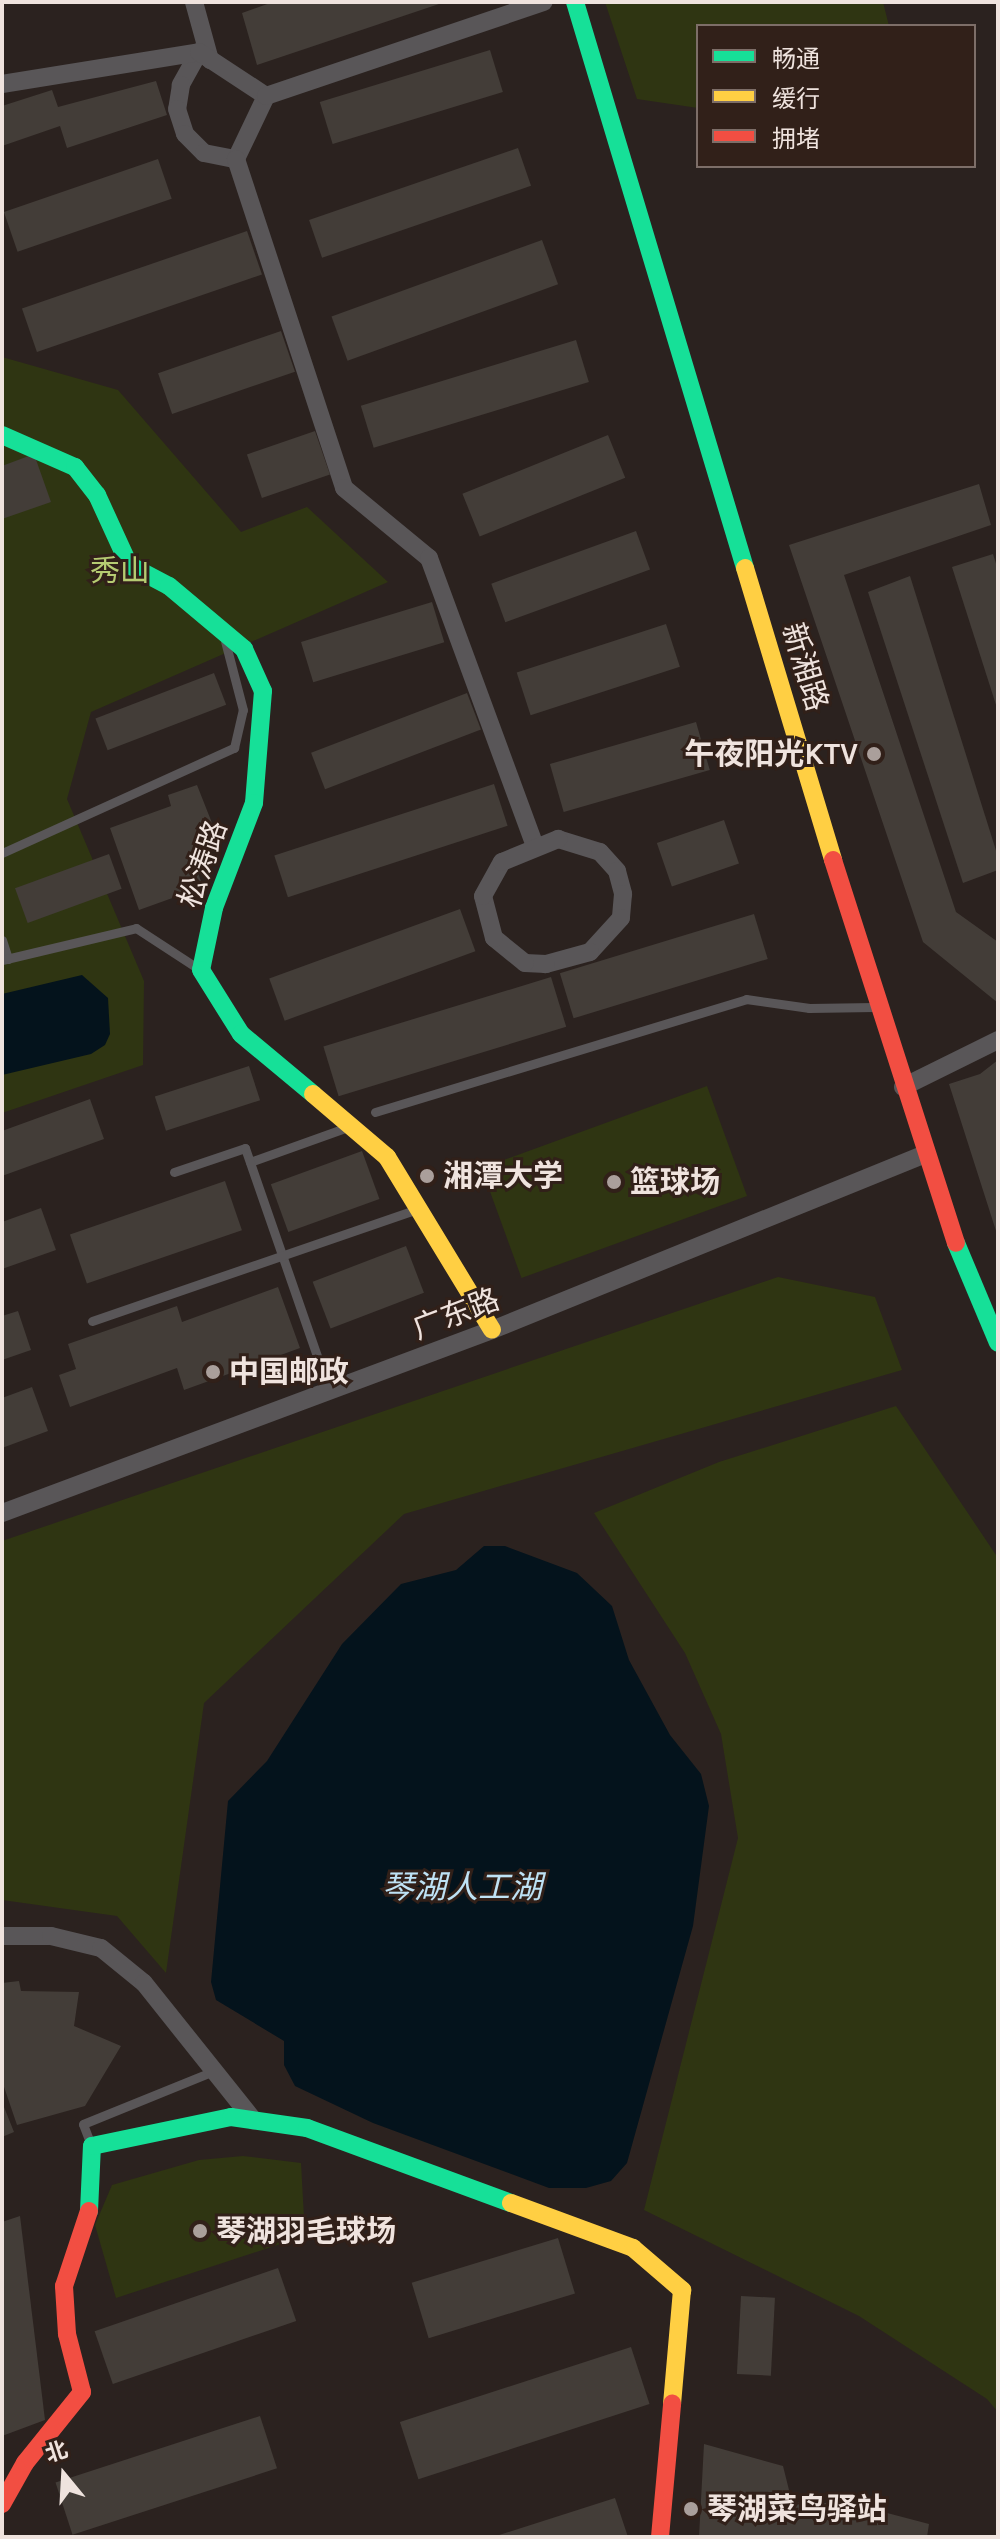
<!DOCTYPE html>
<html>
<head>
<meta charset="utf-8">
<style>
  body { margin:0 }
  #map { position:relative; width:1000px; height:2539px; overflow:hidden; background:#2b221f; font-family:Karla,"Noto Sans SC",sans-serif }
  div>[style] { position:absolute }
  .green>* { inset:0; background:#2f3512; transform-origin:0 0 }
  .water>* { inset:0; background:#04131c }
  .building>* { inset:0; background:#433d38; transform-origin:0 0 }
  .lane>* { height:9px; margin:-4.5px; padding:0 4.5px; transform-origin:4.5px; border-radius:4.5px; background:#595658 }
  .street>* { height:18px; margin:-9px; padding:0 9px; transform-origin:9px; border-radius:9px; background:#595658 }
  .fast>* { height:18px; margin:-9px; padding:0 9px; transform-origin:9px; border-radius:9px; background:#16e098 }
  .slow>* { height:18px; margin:-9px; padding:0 9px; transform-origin:9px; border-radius:9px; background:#ffcf43 }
  .jam>* { height:18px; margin:-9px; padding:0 9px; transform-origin:9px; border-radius:9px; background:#f24e42 }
  .dots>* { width:22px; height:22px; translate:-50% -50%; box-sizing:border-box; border:4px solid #312019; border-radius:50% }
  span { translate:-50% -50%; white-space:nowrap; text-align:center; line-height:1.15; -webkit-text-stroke:6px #312019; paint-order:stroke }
  .park-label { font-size:30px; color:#b6cb72 }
  .street-label { font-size:30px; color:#efe3de }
  .poi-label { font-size:30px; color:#efe3de; font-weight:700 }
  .right { translate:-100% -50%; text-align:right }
  .left { translate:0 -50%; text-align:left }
  .water-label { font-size:32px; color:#bee2f5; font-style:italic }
  .frame { position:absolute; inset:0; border:4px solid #efe3de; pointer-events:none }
  .legend { position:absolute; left:696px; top:24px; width:280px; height:144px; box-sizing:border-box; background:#312019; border:2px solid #7d6e68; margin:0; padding:10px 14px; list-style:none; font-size:24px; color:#efe3de }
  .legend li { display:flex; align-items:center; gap:16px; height:40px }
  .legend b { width:40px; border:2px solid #7d6e68 }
  .north { position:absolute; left:24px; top:2435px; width:80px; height:80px; -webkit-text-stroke:6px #312019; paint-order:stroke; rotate:342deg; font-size:22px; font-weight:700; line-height:32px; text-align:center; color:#efe3de }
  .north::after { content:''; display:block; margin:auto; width:28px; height:36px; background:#efe3de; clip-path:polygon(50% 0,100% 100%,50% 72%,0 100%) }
</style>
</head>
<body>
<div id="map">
  <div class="green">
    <i style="clip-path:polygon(605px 2px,883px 2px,889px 26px,698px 26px,698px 108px,637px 99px)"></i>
    <i style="clip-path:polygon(2px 357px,118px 390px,241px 532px,307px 507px,388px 582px,91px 712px,67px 799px,144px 981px,143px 1065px,2px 1113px)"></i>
    <i style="left:707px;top:1086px;width:117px;height:240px;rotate:70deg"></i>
    <i style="clip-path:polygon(778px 1277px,875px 1297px,902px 1370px,404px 1514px,204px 1703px,166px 1973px,117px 1916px,2px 1900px,2px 1541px)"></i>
    <i style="clip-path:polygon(896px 1406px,998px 1558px,998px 2412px,987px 2399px,859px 2316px,644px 2210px,738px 1838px,721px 1734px,685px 1653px,594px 1513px,719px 1462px)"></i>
    <i style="clip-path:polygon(243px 2156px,301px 2163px,305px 2236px,116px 2298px,95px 2225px,112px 2185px,199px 2160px)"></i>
  </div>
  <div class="water">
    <i style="clip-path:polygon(82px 975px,108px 998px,110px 1034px,105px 1045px,91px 1054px,2px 1075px,2px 994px)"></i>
    <i style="clip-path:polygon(484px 1546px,505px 1546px,577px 1573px,612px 1606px,629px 1660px,670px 1735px,701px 1774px,709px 1806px,693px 1926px,627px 2163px,611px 2181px,586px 2188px,549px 2188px,373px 2123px,295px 2086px,284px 2065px,284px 2041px,216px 2000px,211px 1982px,228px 1801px,267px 1761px,342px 1644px,401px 1584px,456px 1570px)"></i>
  </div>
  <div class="building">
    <i style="clip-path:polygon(273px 2px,442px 2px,442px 3px,257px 65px,242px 13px)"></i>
    <i style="left:490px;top:50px;width:44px;height:178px;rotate:73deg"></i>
    <i style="clip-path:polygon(156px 81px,167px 115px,67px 148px,60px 126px,2px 146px,2px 106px,52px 90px,58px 107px)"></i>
    <i style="left:518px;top:148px;width:40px;height:221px;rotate:71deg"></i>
    <i style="left:158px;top:159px;width:42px;height:163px;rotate:71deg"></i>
    <i style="left:247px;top:231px;width:46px;height:238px;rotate:71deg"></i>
    <i style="left:542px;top:240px;width:47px;height:224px;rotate:70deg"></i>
    <i style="left:281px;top:331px;width:43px;height:130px;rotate:71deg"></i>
    <i style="left:576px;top:340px;width:44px;height:225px;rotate:73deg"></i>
    <i style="left:315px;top:431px;width:46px;height:72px;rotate:71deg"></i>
    <i style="left:608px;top:435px;width:46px;height:157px;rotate:68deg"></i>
    <i style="clip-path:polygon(34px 454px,51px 502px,2px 519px,2px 466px)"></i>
    <i style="clip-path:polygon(979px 484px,991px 525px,844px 575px,956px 912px,998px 942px,998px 1003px,923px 942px,789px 545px)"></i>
    <i style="left:636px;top:531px;width:41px;height:154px;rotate:70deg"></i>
    <i style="clip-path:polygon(993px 554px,998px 570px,997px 708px,952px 567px)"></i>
    <i style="clip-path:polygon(910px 576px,998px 857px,998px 870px,963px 883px,868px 592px)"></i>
    <i style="left:432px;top:602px;width:42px;height:137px;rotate:73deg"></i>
    <i style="left:666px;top:624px;width:45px;height:157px;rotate:72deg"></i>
    <i style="left:214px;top:673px;width:34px;height:127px;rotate:69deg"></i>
    <i style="left:467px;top:693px;width:39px;height:167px;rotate:69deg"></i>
    <i style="left:696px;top:722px;width:50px;height:152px;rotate:74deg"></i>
    <i style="left:494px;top:784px;width:44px;height:231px;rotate:72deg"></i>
    <i style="clip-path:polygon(197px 785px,212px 823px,209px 850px,192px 856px,203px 887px,139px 910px,110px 828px,171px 806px,168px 795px)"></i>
    <i style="left:724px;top:820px;width:46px;height:71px;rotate:71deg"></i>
    <i style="left:109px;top:854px;width:37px;height:100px;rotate:70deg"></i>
    <i style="left:460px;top:909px;width:45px;height:203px;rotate:70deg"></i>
    <i style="left:754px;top:914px;width:47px;height:203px;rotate:73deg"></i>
    <i style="left:551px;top:977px;width:52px;height:238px;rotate:73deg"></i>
    <i style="clip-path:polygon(998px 1060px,998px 1234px,997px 1234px,949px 1084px,980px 1074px)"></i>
    <i style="left:249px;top:1066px;width:36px;height:99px;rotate:72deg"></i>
    <i style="clip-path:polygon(90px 1099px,104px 1139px,2px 1176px,2px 1131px)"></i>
    <i style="left:362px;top:1151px;width:51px;height:97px;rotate:70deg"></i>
    <i style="left:225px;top:1181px;width:52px;height:164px;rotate:71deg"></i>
    <i style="clip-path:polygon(41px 1208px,56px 1250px,2px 1269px,2px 1222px)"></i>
    <i style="left:406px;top:1246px;width:50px;height:100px;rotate:69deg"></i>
    <i style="clip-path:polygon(278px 1287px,300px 1348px,184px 1390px,177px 1368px,70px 1407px,59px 1375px,76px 1369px,68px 1344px,177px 1306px,182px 1322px)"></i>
    <i style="clip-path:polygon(18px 1311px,31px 1350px,2px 1360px,2px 1316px)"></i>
    <i style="clip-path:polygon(32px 1387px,48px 1431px,2px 1448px,2px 1398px)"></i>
    <i style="clip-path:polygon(19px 1981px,21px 1991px,79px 1992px,74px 2026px,121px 2046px,85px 2106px,17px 2125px,2px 2081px,2px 1983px)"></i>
    <i style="clip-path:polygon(2px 2102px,14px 2132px,2px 2137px)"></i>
    <i style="clip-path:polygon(20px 2216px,45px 2420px,2px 2436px,2px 2222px)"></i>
    <i style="left:558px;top:2238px;width:58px;height:153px;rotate:73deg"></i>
    <i style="left:278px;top:2268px;width:56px;height:194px;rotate:71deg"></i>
    <i style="left:741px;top:2296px;width:34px;height:78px;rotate:3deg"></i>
    <i style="left:631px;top:2347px;width:60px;height:243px;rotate:72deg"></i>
    <i style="left:260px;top:2416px;width:55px;height:215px;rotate:72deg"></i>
    <i style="clip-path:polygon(704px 2444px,783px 2466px,792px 2502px,853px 2504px,929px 2524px,927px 2537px,699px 2537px)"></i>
    <i style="clip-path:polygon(615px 2498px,628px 2537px,496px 2537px,496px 2536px)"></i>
  </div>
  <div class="lane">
    <i style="left:2px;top:853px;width:255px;rotate:-24.4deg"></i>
    <i style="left:234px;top:748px;width:39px;rotate:-77deg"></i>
    <i style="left:243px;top:710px;width:71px;rotate:-104.6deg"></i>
    <i style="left:2px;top:940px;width:20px;rotate:72deg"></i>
    <i style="left:2px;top:960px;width:138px;rotate:-13.4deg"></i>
    <i style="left:136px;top:928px;width:75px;rotate:33.1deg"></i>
    <i style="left:375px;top:1112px;width:388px;rotate:-16.9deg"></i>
    <i style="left:746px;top:999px;width:64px;rotate:8.1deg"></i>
    <i style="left:809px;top:1008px;width:65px;rotate:-0.9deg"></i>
    <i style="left:250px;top:1162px;width:101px;rotate:-19.7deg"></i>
    <i style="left:174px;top:1172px;width:75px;rotate:-18.7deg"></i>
    <i style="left:245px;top:1148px;width:259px;rotate:70.9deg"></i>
    <i style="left:92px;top:1321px;width:342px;rotate:-19deg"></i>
    <i style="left:91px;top:2145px;width:22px;rotate:-111deg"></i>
    <i style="left:83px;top:2124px;width:138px;rotate:-22.1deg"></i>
  </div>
  <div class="street">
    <i style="left:194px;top:2px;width:60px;rotate:74.6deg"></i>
    <i style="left:199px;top:52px;width:38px;rotate:119deg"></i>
    <i style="left:181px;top:85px;width:24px;rotate:99deg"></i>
    <i style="left:177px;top:109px;width:26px;rotate:72deg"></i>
    <i style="left:185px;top:134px;width:27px;rotate:45deg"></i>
    <i style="left:204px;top:153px;width:33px;rotate:11deg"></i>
    <i style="left:236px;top:159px;width:70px;rotate:-64.5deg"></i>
    <i style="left:2px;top:84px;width:200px;rotate:-9.2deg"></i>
    <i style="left:199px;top:52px;width:80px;rotate:33.3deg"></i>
    <i style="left:266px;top:96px;width:293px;rotate:-18.7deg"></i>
    <i style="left:236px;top:159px;width:346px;rotate:71.8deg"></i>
    <i style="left:344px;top:488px;width:110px;rotate:39.5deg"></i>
    <i style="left:429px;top:558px;width:307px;rotate:69.8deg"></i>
    <i style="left:558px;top:839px;width:44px;rotate:17.2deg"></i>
    <i style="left:600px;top:852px;width:25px;rotate:48deg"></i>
    <i style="left:617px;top:871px;width:24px;rotate:75deg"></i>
    <i style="left:623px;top:894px;width:24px;rotate:95deg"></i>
    <i style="left:621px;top:918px;width:46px;rotate:132.4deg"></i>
    <i style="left:590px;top:952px;width:46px;rotate:164.7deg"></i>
    <i style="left:546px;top:964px;width:21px;rotate:-177deg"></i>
    <i style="left:525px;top:963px;width:40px;rotate:-141deg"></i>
    <i style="left:494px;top:938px;width:43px;rotate:-104.7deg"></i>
    <i style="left:483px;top:896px;width:39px;rotate:-61deg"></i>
    <i style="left:502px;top:862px;width:61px;rotate:-22.3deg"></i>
    <i style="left:903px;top:1087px;width:106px;rotate:-26.3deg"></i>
    <i style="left:2px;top:1513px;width:523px;rotate:-20.48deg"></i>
    <i style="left:492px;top:1330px;width:468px;rotate:-22.1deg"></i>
    <i style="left:2px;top:1936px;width:49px"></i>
    <i style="left:51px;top:1936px;width:51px;rotate:13.5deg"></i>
    <i style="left:101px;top:1948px;width:55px;rotate:39.1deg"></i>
    <i style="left:144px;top:1983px;width:176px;rotate:51.4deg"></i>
  </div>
  <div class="fast">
    <i style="left:575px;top:2px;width:591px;rotate:73.28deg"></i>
    <i style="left:2px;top:435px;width:80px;rotate:23.7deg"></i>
    <i style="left:75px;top:467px;width:36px;rotate:52deg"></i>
    <i style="left:97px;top:495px;width:77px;rotate:65.4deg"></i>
    <i style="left:129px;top:565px;width:45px;rotate:27.7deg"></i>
    <i style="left:169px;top:586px;width:98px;rotate:40deg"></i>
    <i style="left:244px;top:649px;width:46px;rotate:65.7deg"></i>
    <i style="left:263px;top:691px;width:112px;rotate:94.6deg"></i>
    <i style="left:254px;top:803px;width:112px;rotate:110.9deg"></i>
    <i style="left:214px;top:908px;width:63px;rotate:101.8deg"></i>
    <i style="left:201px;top:970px;width:75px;rotate:58deg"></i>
    <i style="left:241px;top:1034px;width:94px;rotate:39.8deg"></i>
    <i style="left:956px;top:1243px;width:108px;rotate:67.2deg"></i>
    <i style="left:89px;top:2211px;width:65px;rotate:-87.4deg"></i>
    <i style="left:92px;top:2146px;width:142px;rotate:-11.8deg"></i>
    <i style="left:231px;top:2117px;width:77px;rotate:8.2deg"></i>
    <i style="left:307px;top:2128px;width:217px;rotate:20.2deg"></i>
  </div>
  <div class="slow">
    <i style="left:745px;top:568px;width:305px;rotate:73.2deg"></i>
    <i style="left:313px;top:1094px;width:97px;rotate:40.4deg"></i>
    <i style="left:387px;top:1157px;width:202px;rotate:58.7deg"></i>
    <i style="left:511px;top:2203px;width:130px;rotate:20.2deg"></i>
    <i style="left:633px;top:2248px;width:65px;rotate:40.6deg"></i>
    <i style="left:682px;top:2290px;width:114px;rotate:95deg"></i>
  </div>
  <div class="jam">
    <i style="left:833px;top:860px;width:402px;rotate:72.2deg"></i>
    <i style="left:2px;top:2504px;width:47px;rotate:-60.7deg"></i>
    <i style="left:25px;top:2463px;width:91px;rotate:-51.2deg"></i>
    <i style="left:82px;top:2392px;width:60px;rotate:-104.5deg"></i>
    <i style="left:67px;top:2334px;width:48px;rotate:-93.6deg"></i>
    <i style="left:64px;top:2286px;width:79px;rotate:-71.6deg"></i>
    <i style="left:660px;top:2537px;width:134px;rotate:-84.8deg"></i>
  </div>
  <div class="dots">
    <i style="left:874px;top:754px;background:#aa9f9b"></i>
    <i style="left:427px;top:1176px;background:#aa9f9b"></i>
    <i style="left:614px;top:1182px;background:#aa9f9b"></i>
    <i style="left:213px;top:1372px;background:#aa9f9b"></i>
    <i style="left:200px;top:2231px;background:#aa9f9b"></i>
    <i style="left:691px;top:2509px;background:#aa9f9b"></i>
  </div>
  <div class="park-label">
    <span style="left:120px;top:571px">秀山</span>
  </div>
  <div class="street-label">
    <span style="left:805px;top:667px;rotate:73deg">新湘路</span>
    <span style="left:203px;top:864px;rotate:-71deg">松涛路</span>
    <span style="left:456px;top:1314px;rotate:-21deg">广东路</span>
  </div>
  <div class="poi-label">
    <span class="right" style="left:858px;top:754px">午夜阳光KTV</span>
    <span class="left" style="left:443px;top:1176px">湘潭大学</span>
    <span class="left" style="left:630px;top:1182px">篮球场</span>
    <span class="left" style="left:229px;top:1372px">中国邮政</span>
    <span class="left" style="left:216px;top:2231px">琴湖羽毛球场</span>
    <span class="left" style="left:707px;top:2509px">琴湖菜鸟驿站</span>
  </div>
  <div class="water-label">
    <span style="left:462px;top:1888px">琴湖人工湖</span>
  </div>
  <div class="frame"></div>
  <ul class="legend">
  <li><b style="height:10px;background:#16e098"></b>畅通</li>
  <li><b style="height:10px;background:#ffcf43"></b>缓行</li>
  <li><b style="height:10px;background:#f24e42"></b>拥堵</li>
  </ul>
  <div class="north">北</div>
</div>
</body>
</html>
